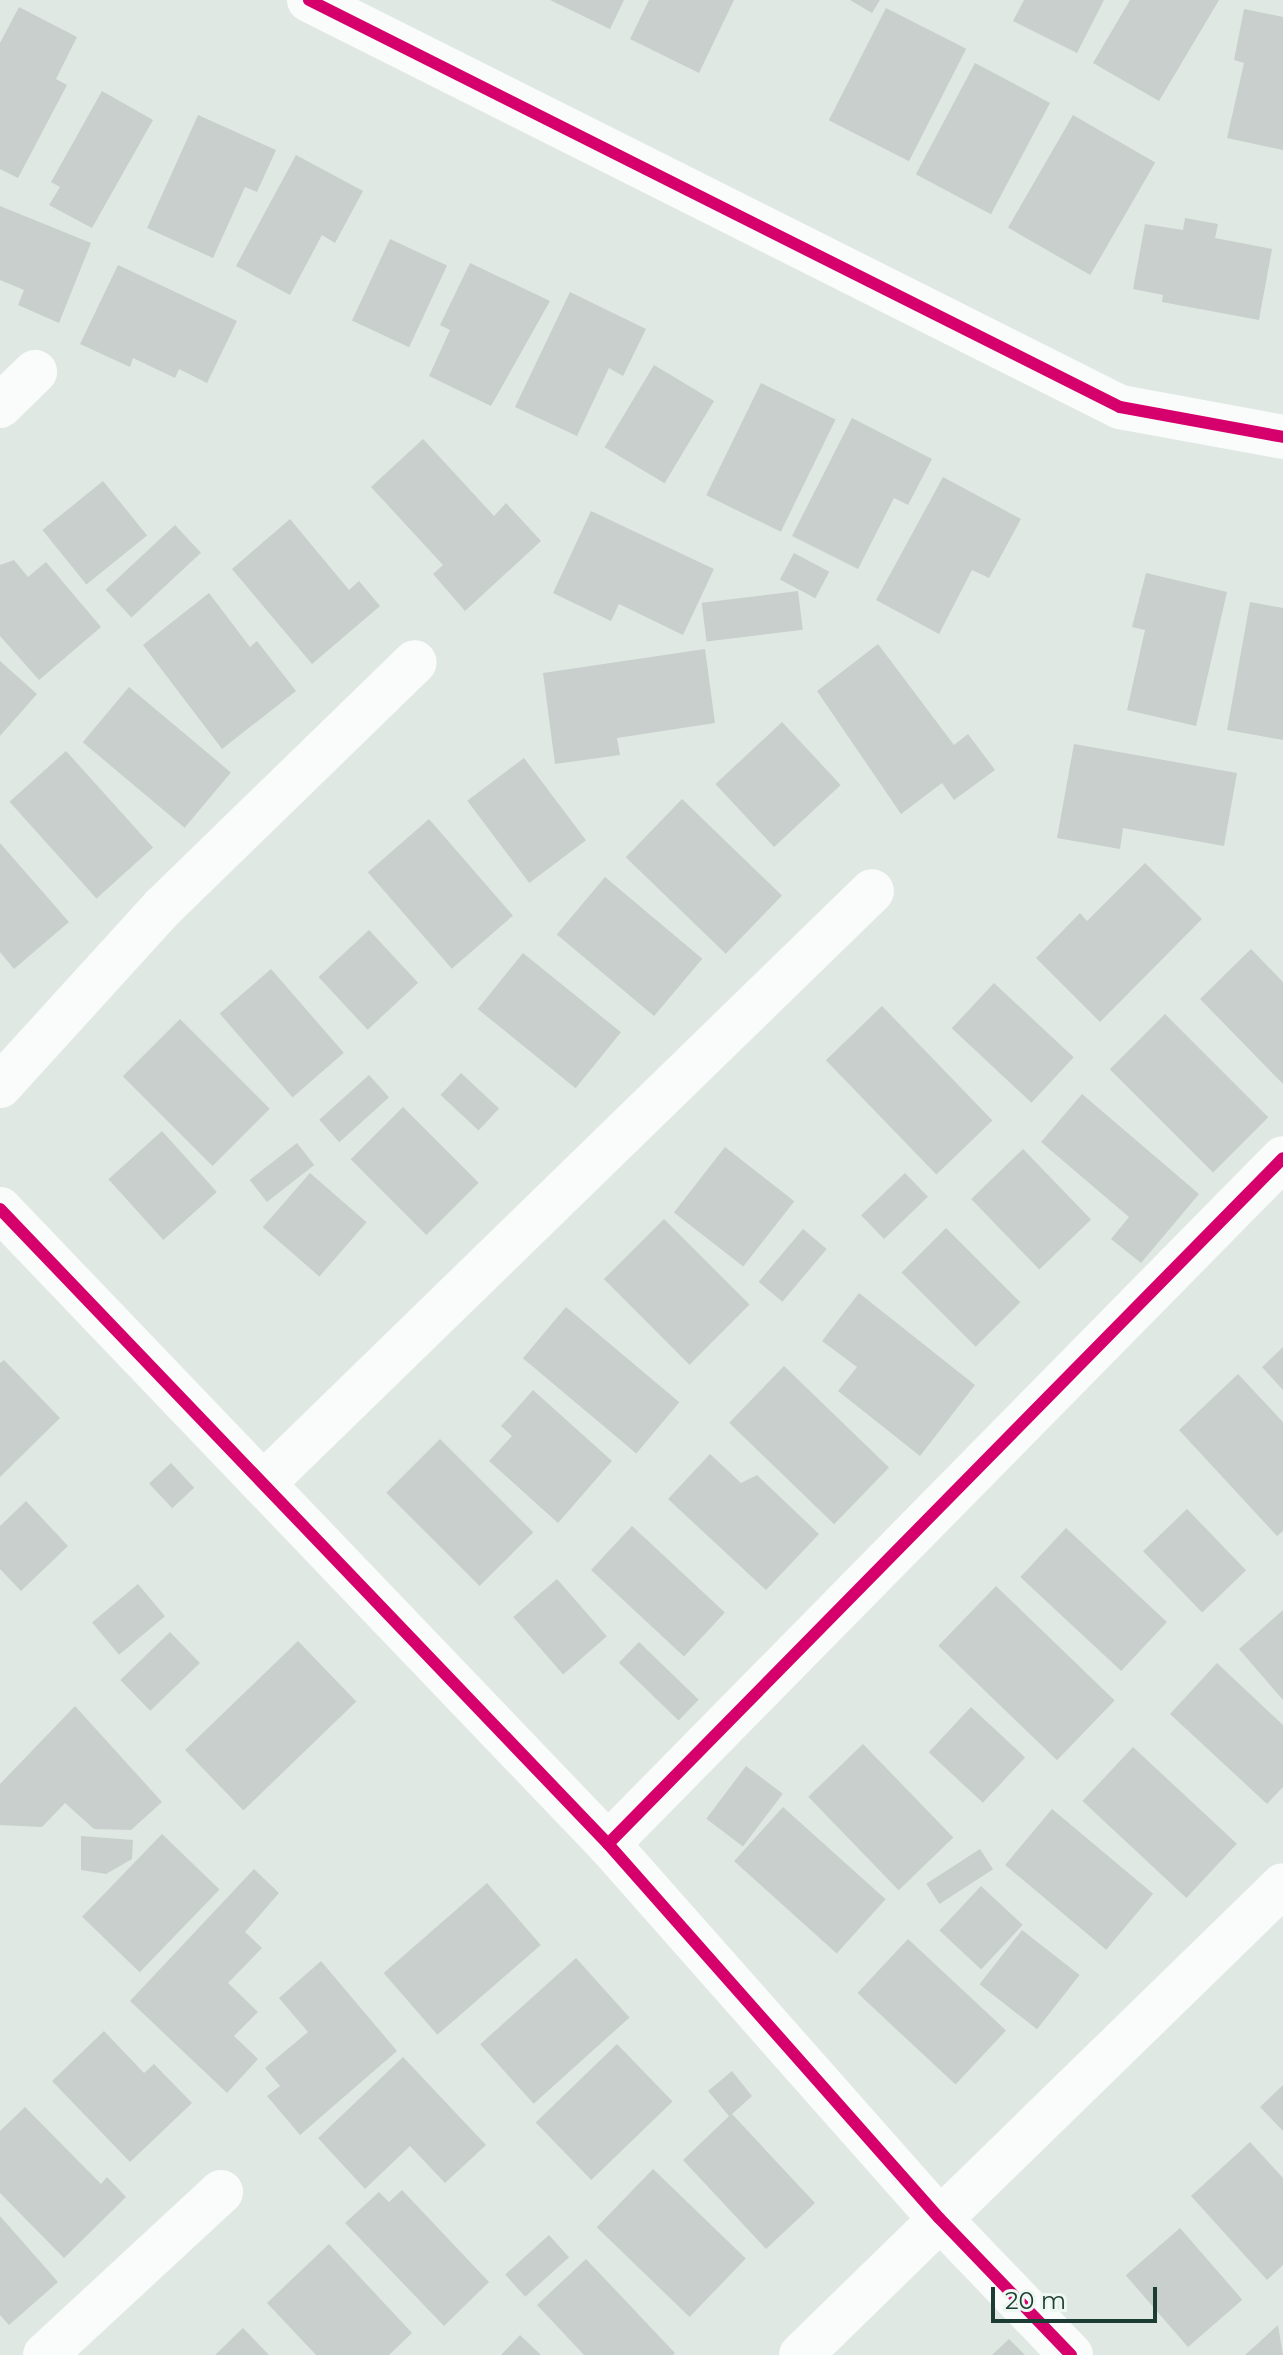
<!DOCTYPE html>
<html>
<head>
<meta charset="utf-8">
<style>
  body { margin:0 }
  #map { position:relative; width:1283px; height:2355px; overflow:hidden; background:#e0e8e4; font-family:Montserrat,sans-serif }
  div>[style] { position:absolute }
  .building>* { inset:0; background:#c8cfcc; transform-origin:0 0 }
  .street>* { height:44px; margin:-22px; padding:0 22px; transform-origin:22px; border-radius:22px; background:#fafcfb }
  .cycleway>* { height:12px; margin:-6px; padding:0 6px; transform-origin:6px; border-radius:6px; background:#d6006c }
  span { translate:-50% -50%; white-space:nowrap; text-align:center; line-height:1.15; -webkit-text-stroke:6px #eef8f2; paint-order:stroke }
  .scale { position:absolute; left:991px; top:2287px; width:166px; height:36px; box-sizing:border-box; border:4px solid #1d3c33; border-top:0; padding-left:10px; font-size:24px; line-height:28px; white-space:nowrap; color:#1d3c33; -webkit-text-stroke:6px #eef8f2; paint-order:stroke }
</style>
</head>
<body>
<div id="map">
  <div class="building">
    <i style="clip-path:polygon(550px 0,624px 0,610px 29px)"></i>
    <i style="clip-path:polygon(649px 0,734px 0,699px 73px,630px 39px)"></i>
    <i style="clip-path:polygon(850px 0,880px 0,872px 13px)"></i>
    <i style="clip-path:polygon(1024px 0,1104px 0,1077px 53px,1013px 21px)"></i>
    <i style="clip-path:polygon(1130px 0,1219px 0,1159px 101px,1093px 63px)"></i>
    <i style="clip-path:polygon(19px 7px,77px 37px,56px 79px,67px 85px,18px 178px,0 169px,0 43px)"></i>
    <i style="left:886px;top:8px;width:90px;height:126px;rotate:27deg"></i>
    <i style="clip-path:polygon(1244px 9px,1283px 17px,1283px 150px,1227px 138px,1244px 63px,1234px 60px)"></i>
    <i style="left:975px;top:63px;width:85px;height:126px;rotate:28deg"></i>
    <i style="clip-path:polygon(102px 91px,153px 120px,92px 228px,49px 205px,60px 187px,51px 182px)"></i>
    <i style="clip-path:polygon(198px 115px,276px 150px,257px 192px,245px 187px,213px 258px,147px 228px)"></i>
    <i style="left:1073px;top:115px;width:95px;height:130px;rotate:30deg"></i>
    <i style="clip-path:polygon(296px 155px,363px 191px,335px 243px,322px 235px,290px 295px,236px 266px)"></i>
    <i style="clip-path:polygon(0 206px,91px 243px,59px 323px,18px 305px,24px 290px,0 280px)"></i>
    <i style="clip-path:polygon(1185px 218px,1218px 224px,1215px 238px,1272px 249px,1259px 320px,1162px 302px,1163px 295px,1133px 289px,1145px 224px,1183px 230px)"></i>
    <i style="left:390px;top:239px;width:63px;height:90px;rotate:25deg"></i>
    <i style="clip-path:polygon(470px 263px,550px 301px,491px 406px,429px 376px,450px 330px,440px 325px)"></i>
    <i style="clip-path:polygon(118px 265px,237px 321px,207px 383px,179px 369px,175px 378px,133px 358px,130px 367px,80px 344px)"></i>
    <i style="clip-path:polygon(570px 292px,646px 329px,623px 376px,609px 368px,577px 436px,515px 407px)"></i>
    <i style="left:654px;top:365px;width:70px;height:96px;rotate:31deg"></i>
    <i style="left:761px;top:383px;width:83px;height:125px;rotate:26deg"></i>
    <i style="clip-path:polygon(852px 418px,932px 459px,908px 505px,894px 498px,858px 569px,792px 536px)"></i>
    <i style="clip-path:polygon(423px 439px,494px 516px,506px 503px,541px 541px,465px 611px,433px 574px,443px 565px,371px 487px)"></i>
    <i style="clip-path:polygon(943px 477px,1021px 519px,989px 578px,972px 570px,939px 634px,876px 600px)"></i>
    <i style="left:103px;top:481px;width:70px;height:78px;rotate:51deg"></i>
    <i style="clip-path:polygon(591px 511px,714px 569px,683px 635px,619px 604px,611px 621px,553px 593px)"></i>
    <i style="clip-path:polygon(290px 519px,349px 590px,359px 581px,380px 606px,312px 664px,232px 569px)"></i>
    <i style="left:175px;top:525px;width:38px;height:95px;rotate:47deg"></i>
    <i style="left:794px;top:553px;width:40px;height:30px;rotate:28deg"></i>
    <i style="clip-path:polygon(14px 560px,28px 577px,46px 562px,101px 627px,39px 680px,0 636px,0 565px)"></i>
    <i style="clip-path:polygon(1146px 573px,1227px 592px,1196px 726px,1127px 710px,1145px 630px,1132px 627px)"></i>
    <i style="left:798px;top:591px;width:39px;height:97px;rotate:83deg"></i>
    <i style="clip-path:polygon(209px 593px,250px 647px,257px 641px,296px 691px,222px 749px,143px 645px)"></i>
    <i style="clip-path:polygon(1250px 602px,1283px 608px,1283px 740px,1227px 730px)"></i>
    <i style="clip-path:polygon(878px 644px,954px 745px,968px 734px,995px 770px,954px 800px,942px 783px,901px 814px,817px 691px)"></i>
    <i style="clip-path:polygon(705px 649px,715px 723px,617px 738px,620px 755px,555px 764px,543px 673px)"></i>
    <i style="clip-path:polygon(0 661px,37px 694px,0 736px)"></i>
    <i style="left:129px;top:687px;width:133px;height:72px;rotate:40deg"></i>
    <i style="left:782px;top:722px;width:86px;height:91px;rotate:47deg"></i>
    <i style="clip-path:polygon(1074px 744px,1237px 773px,1224px 846px,1123px 828px,1120px 849px,1057px 838px)"></i>
    <i style="left:66px;top:751px;width:130px;height:76px;rotate:48deg"></i>
    <i style="left:524px;top:758px;width:103px;height:71px;rotate:53deg"></i>
    <i style="left:682px;top:799px;width:139px;height:81px;rotate:44deg"></i>
    <i style="left:429px;top:819px;width:128px;height:81px;rotate:49deg"></i>
    <i style="clip-path:polygon(0 843px,69px 922px,14px 969px,0 952px)"></i>
    <i style="clip-path:polygon(1145px 863px,1202px 919px,1100px 1022px,1036px 958px,1080px 913px,1087px 921px)"></i>
    <i style="left:605px;top:877px;width:127px;height:75px;rotate:40deg"></i>
    <i style="left:369px;top:930px;width:72px;height:69px;rotate:47deg"></i>
    <i style="clip-path:polygon(1251px 949px,1283px 982px,1283px 1084px,1200px 999px)"></i>
    <i style="left:523px;top:953px;width:126px;height:72px;rotate:39deg"></i>
    <i style="left:271px;top:969px;width:111px;height:68px;rotate:49deg"></i>
    <i style="left:994px;top:983px;width:109px;height:62px;rotate:43deg"></i>
    <i style="left:882px;top:1006px;width:159px;height:78px;rotate:46deg"></i>
    <i style="left:1165px;top:1014px;width:146px;height:78px;rotate:45deg"></i>
    <i style="left:180px;top:1019px;width:127px;height:81px;rotate:45deg"></i>
    <i style="left:461px;top:1073px;width:52px;height:30px;rotate:43deg"></i>
    <i style="left:369px;top:1075px;width:30px;height:67px;rotate:48deg"></i>
    <i style="clip-path:polygon(1082px 1094px,1199px 1194px,1141px 1263px,1111px 1239px,1129px 1217px,1041px 1142px)"></i>
    <i style="left:403px;top:1107px;width:107px;height:74px;rotate:45deg"></i>
    <i style="left:162px;top:1131px;width:82px;height:72px;rotate:48deg"></i>
    <i style="left:297px;top:1143px;width:28px;height:60px;rotate:52deg"></i>
    <i style="left:725px;top:1147px;width:88px;height:83px;rotate:38deg"></i>
    <i style="left:1023px;top:1149px;width:98px;height:72px;rotate:46deg"></i>
    <i style="left:310px;top:1173px;width:75px;height:72px;rotate:41deg"></i>
    <i style="left:905px;top:1173px;width:33px;height:61px;rotate:46deg"></i>
    <i style="left:664px;top:1219px;width:121px;height:85px;rotate:45deg"></i>
    <i style="left:946px;top:1228px;width:105px;height:63px;rotate:45deg"></i>
    <i style="left:803px;top:1229px;width:31px;height:69px;rotate:40deg"></i>
    <i style="clip-path:polygon(859px 1293px,975px 1385px,920px 1456px,838px 1391px,857px 1367px,822px 1341px)"></i>
    <i style="left:566px;top:1307px;width:148px;height:67px;rotate:40deg"></i>
    <i style="clip-path:polygon(1283px 1347px,1283px 1390px,1262px 1367px)"></i>
    <i style="clip-path:polygon(4px 1360px,60px 1418px,0 1477px,0 1363px)"></i>
    <i style="left:784px;top:1366px;width:146px;height:79px;rotate:44deg"></i>
    <i style="clip-path:polygon(1238px 1374px,1283px 1422px,1283px 1531px,1277px 1536px,1179px 1430px)"></i>
    <i style="clip-path:polygon(533px 1390px,612px 1461px,558px 1523px,489px 1461px,512px 1436px,501px 1426px)"></i>
    <i style="left:440px;top:1439px;width:132px;height:76px;rotate:45deg"></i>
    <i style="clip-path:polygon(710px 1454px,741px 1483px,757px 1475px,819px 1534px,766px 1590px,668px 1499px)"></i>
    <i style="left:171px;top:1463px;width:34px;height:30px;rotate:47deg"></i>
    <i style="clip-path:polygon(26px 1501px,68px 1546px,21px 1591px,0 1569px,0 1526px)"></i>
    <i style="left:1187px;top:1509px;width:85px;height:61px;rotate:46deg"></i>
    <i style="left:632px;top:1526px;width:127px;height:60px;rotate:43deg"></i>
    <i style="left:1066px;top:1528px;width:138px;height:67px;rotate:43deg"></i>
    <i style="left:557px;top:1579px;width:76px;height:58px;rotate:49deg"></i>
    <i style="left:138px;top:1584px;width:42px;height:60px;rotate:50deg"></i>
    <i style="left:996px;top:1586px;width:165px;height:83px;rotate:44deg"></i>
    <i style="clip-path:polygon(1283px 1610px,1283px 1700px,1239px 1649px)"></i>
    <i style="left:170px;top:1632px;width:43px;height:69px;rotate:46deg"></i>
    <i style="left:298px;top:1641px;width:84px;height:157px;rotate:46deg"></i>
    <i style="left:639px;top:1642px;width:83px;height:29px;rotate:44deg"></i>
    <i style="clip-path:polygon(1217px 1663px,1283px 1725px,1283px 1787px,1267px 1804px,1170px 1714px)"></i>
    <i style="clip-path:polygon(75px 1706px,162px 1802px,131px 1830px,94px 1829px,65px 1803px,42px 1827px,0 1825px,0 1784px)"></i>
    <i style="left:971px;top:1707px;width:74px;height:62px;rotate:43deg"></i>
    <i style="left:863px;top:1744px;width:130px;height:76px;rotate:46deg"></i>
    <i style="left:1133px;top:1747px;width:142px;height:74px;rotate:43deg"></i>
    <i style="left:746px;top:1766px;width:46px;height:66px;rotate:37deg"></i>
    <i style="left:783px;top:1807px;width:138px;height:73px;rotate:42deg"></i>
    <i style="left:1052px;top:1809px;width:132px;height:73px;rotate:40deg"></i>
    <i style="left:162px;top:1834px;width:80px;height:115px;rotate:44deg"></i>
    <i style="clip-path:polygon(81px 1836px,133px 1840px,132px 1859px,106px 1874px,81px 1870px)"></i>
    <i style="left:980px;top:1849px;width:24px;height:64px;rotate:57deg"></i>
    <i style="clip-path:polygon(254px 1869px,279px 1893px,245px 1932px,262px 1948px,228px 1983px,258px 2012px,234px 2036px,258px 2059px,227px 2093px,130px 2001px)"></i>
    <i style="left:487px;top:1883px;width:82px;height:137px;rotate:49deg"></i>
    <i style="left:981px;top:1886px;width:57px;height:61px;rotate:43deg"></i>
    <i style="left:1022px;top:1930px;width:73px;height:69px;rotate:38deg"></i>
    <i style="left:908px;top:1939px;width:134px;height:74px;rotate:43deg"></i>
    <i style="left:576px;top:1958px;width:80px;height:129px;rotate:48deg"></i>
    <i style="clip-path:polygon(321px 1961px,397px 2051px,300px 2135px,267px 2096px,280px 2086px,265px 2068px,308px 2032px,279px 1998px)"></i>
    <i style="clip-path:polygon(104px 2031px,144px 2073px,154px 2064px,192px 2103px,130px 2162px,52px 2081px)"></i>
    <i style="left:617px;top:2044px;width:80px;height:113px;rotate:46deg"></i>
    <i style="clip-path:polygon(403px 2057px,486px 2145px,445px 2183px,410px 2146px,365px 2189px,318px 2138px)"></i>
    <i style="clip-path:polygon(732px 2071px,752px 2096px,732px 2114px,815px 2203px,766px 2249px,683px 2160px,729px 2116px,708px 2091px)"></i>
    <i style="clip-path:polygon(1283px 2085px,1283px 2131px,1260px 2107px)"></i>
    <i style="clip-path:polygon(25px 2107px,101px 2184px,107px 2177px,126px 2197px,64px 2258px,0 2193px,0 2131px)"></i>
    <i style="clip-path:polygon(1250px 2142px,1283px 2178px,1283px 2265px,1267px 2280px,1191px 2196px)"></i>
    <i style="left:653px;top:2169px;width:129px;height:81px;rotate:44deg"></i>
    <i style="clip-path:polygon(402px 2190px,489px 2282px,444px 2326px,345px 2223px,379px 2192px,389px 2202px)"></i>
    <i style="clip-path:polygon(0 2216px,58px 2282px,9px 2325px,0 2315px)"></i>
    <i style="left:1180px;top:2228px;width:95px;height:72px;rotate:49deg"></i>
    <i style="left:549px;top:2235px;width:30px;height:59px;rotate:48deg"></i>
    <i style="clip-path:polygon(329px 2244px,412px 2333px,389px 2355px,316px 2355px,267px 2303px)"></i>
    <i style="clip-path:polygon(586px 2259px,675px 2353px,673px 2355px,584px 2355px,537px 2305px)"></i>
    <i style="clip-path:polygon(1278px 2325px,1283px 2355px,1245px 2355px)"></i>
    <i style="clip-path:polygon(243px 2328px,269px 2355px,215px 2355px)"></i>
    <i style="clip-path:polygon(520px 2335px,541px 2355px,501px 2355px)"></i>
    <i style="clip-path:polygon(1009px 2339px,1025px 2355px,992px 2355px)"></i>
  </div>
  <div class="street">
    <i style="left:309px;top:0;width:907px;rotate:26.65deg"></i>
    <i style="left:1120px;top:407px;width:166px;rotate:10.4deg"></i>
    <i style="left:0;top:406px;width:49px;rotate:-44.2deg"></i>
    <i style="left:0;top:1086px;width:242px;rotate:-47.7deg"></i>
    <i style="left:163px;top:907px;width:351px;rotate:-44.2deg"></i>
    <i style="left:0;top:1209px;width:879px;rotate:46.24deg"></i>
    <i style="left:265px;top:1482px;width:847px;rotate:-44.23deg"></i>
    <i style="left:45px;top:2355px;width:240px;rotate:-42.8deg"></i>
    <i style="left:801px;top:2355px;width:673px;rotate:-44.28deg"></i>
    <i style="left:1071px;top:2355px;width:190px;rotate:-133.9deg"></i>
    <i style="left:939px;top:2218px;width:499px;rotate:-131.5deg"></i>
    <i style="left:608px;top:1844px;width:962px;rotate:-45.46deg"></i>
  </div>
  <div class="cycleway">
    <i style="left:309px;top:0;width:907px;rotate:26.65deg"></i>
    <i style="left:1120px;top:407px;width:166px;rotate:10.4deg"></i>
    <i style="left:0;top:1209px;width:879px;rotate:46.24deg"></i>
    <i style="left:1071px;top:2355px;width:190px;rotate:-133.9deg"></i>
    <i style="left:939px;top:2218px;width:499px;rotate:-131.5deg"></i>
    <i style="left:608px;top:1844px;width:962px;rotate:-45.46deg"></i>
  </div>
  <div class="scale">20 m</div>
</div>
</body>
</html>
